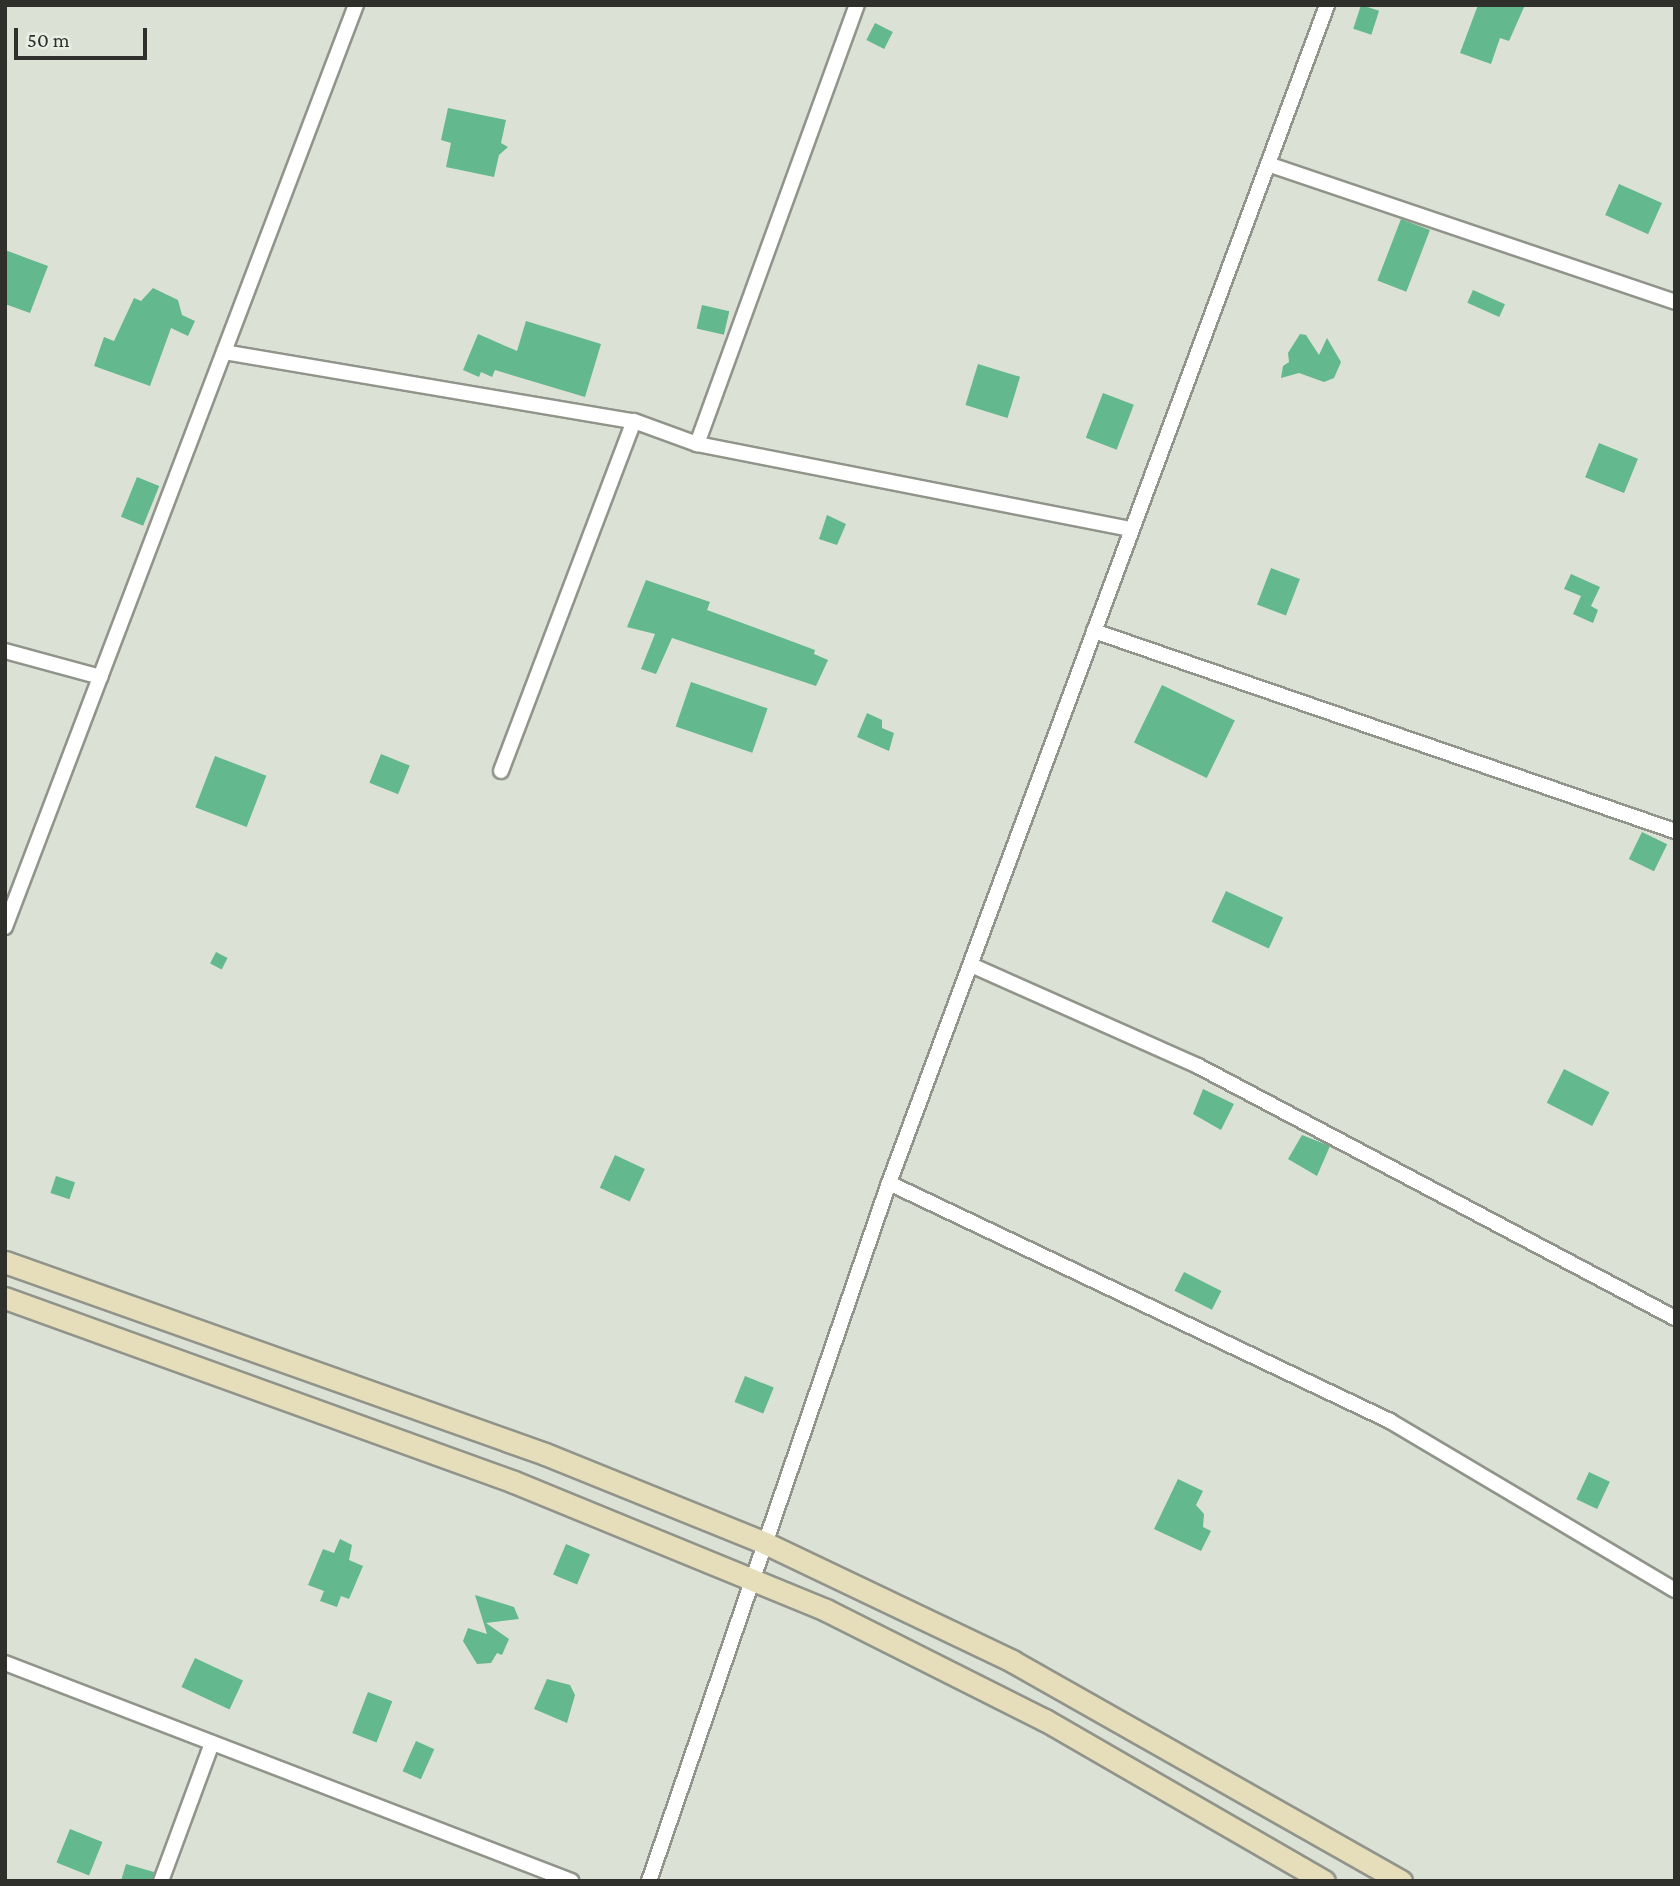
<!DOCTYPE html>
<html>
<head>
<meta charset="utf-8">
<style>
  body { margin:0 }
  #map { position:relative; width:1680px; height:1886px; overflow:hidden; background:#dce1d6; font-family:"Crimson Pro",serif }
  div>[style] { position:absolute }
  .building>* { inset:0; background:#63b88d; transform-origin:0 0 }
  .roads { filter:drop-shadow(2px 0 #90948a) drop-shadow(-2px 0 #90948a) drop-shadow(0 2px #90948a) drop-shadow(0 -2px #90948a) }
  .minor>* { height:14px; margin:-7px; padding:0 7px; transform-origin:7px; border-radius:7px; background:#fff }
  .secondary>* { height:21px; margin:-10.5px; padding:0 10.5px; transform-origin:10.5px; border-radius:10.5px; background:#e6ddbb }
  span { translate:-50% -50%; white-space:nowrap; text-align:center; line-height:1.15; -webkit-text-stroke:7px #e9eee3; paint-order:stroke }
  .frame { position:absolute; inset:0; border:7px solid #2f302c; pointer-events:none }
  .scale { position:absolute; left:14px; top:28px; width:133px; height:32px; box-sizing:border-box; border:4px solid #2f302c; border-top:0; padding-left:9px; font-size:21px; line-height:24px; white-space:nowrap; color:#2f302c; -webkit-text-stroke:5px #e9eee3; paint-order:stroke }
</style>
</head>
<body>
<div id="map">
  <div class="building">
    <i style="left:1361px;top:5px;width:19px;height:25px;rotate:18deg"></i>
    <i style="clip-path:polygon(1478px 5px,1525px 5px,1509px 41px,1500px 38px,1491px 64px,1460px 53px)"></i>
    <i style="left:875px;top:23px;width:20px;height:19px;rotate:27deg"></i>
    <i style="clip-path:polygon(448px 108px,506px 120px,501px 143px,508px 147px,499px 155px,494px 177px,446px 167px,451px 143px,441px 140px)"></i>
    <i style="left:1619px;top:184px;width:47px;height:34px;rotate:24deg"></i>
    <i style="left:1401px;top:219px;width:31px;height:66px;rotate:21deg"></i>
    <i style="clip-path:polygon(5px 250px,48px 266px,30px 313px,5px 304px)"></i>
    <i style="clip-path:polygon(153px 288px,178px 300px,182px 315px,195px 321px,188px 336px,171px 328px,150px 386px,94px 366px,104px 337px,114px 341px,134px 298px,141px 301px)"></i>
    <i style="left:1473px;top:290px;width:35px;height:14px;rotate:24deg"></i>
    <i style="left:702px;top:305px;width:28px;height:24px;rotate:13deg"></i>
    <i style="clip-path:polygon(526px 321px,601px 344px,585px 397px,495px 370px,492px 377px,481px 372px,479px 377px,463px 370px,478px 334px,517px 351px)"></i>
    <i style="clip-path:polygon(1300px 334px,1306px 335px,1319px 355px,1327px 338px,1341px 362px,1334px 378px,1324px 382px,1299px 373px,1281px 378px,1283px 366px,1289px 362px,1288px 353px)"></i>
    <i style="left:978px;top:364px;width:44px;height:43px;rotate:17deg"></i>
    <i style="left:1103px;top:393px;width:33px;height:48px;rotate:21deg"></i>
    <i style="left:1599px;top:443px;width:42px;height:37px;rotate:22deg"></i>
    <i style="left:137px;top:477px;width:24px;height:43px;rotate:22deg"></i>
    <i style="clip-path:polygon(827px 515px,846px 524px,837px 545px,819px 539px)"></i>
    <i style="left:1271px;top:568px;width:31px;height:39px;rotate:21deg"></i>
    <i style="clip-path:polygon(1571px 574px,1600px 587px,1591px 606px,1598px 610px,1593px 623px,1573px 614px,1581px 596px,1564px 589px)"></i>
    <i style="clip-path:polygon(646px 580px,710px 602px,707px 610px,815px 650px,814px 654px,828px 660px,816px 686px,672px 638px,656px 674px,641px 669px,655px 634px,627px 627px)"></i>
    <i style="left:691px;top:682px;width:81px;height:47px;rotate:19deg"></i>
    <i style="left:1162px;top:685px;width:81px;height:64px;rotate:26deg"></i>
    <i style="clip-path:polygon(867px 713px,882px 720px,882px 728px,894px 733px,889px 751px,857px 737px)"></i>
    <i style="left:381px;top:754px;width:31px;height:31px;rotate:22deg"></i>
    <i style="left:215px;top:756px;width:55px;height:55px;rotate:21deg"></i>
    <i style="left:1642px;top:832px;width:28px;height:30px;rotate:26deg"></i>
    <i style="left:1226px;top:891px;width:63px;height:34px;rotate:25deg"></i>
    <i style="left:216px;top:952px;width:13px;height:13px;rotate:27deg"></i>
    <i style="left:1564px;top:1069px;width:51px;height:38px;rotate:27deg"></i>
    <i style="clip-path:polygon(1203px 1089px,1234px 1104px,1221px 1130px,1193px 1114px)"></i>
    <i style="clip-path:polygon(1302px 1135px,1330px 1146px,1317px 1176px,1288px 1159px)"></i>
    <i style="left:615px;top:1155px;width:33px;height:36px;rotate:25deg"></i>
    <i style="left:56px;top:1176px;width:20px;height:18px;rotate:18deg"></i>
    <i style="left:1184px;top:1272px;width:42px;height:21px;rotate:27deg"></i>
    <i style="left:745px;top:1376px;width:31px;height:28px;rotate:22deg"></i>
    <i style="left:1589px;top:1472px;width:23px;height:30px;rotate:25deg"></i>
    <i style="clip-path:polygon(1178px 1479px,1203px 1491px,1196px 1505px,1204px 1514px,1203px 1527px,1211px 1531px,1201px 1551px,1154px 1529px)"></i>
    <i style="clip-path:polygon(340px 1539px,352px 1545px,349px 1560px,363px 1566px,349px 1599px,341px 1596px,337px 1607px,320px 1601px,324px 1591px,308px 1585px,323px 1549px,334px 1553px)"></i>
    <i style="left:566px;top:1544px;width:26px;height:33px;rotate:23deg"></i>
    <i style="clip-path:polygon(475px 1595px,514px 1607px,519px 1619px,486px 1623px,509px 1639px,502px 1655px,497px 1653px,491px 1663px,477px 1664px,463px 1641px,468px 1628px,487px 1634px)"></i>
    <i style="left:195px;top:1658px;width:53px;height:32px;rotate:25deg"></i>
    <i style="clip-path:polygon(547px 1679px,570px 1685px,575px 1695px,567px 1723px,534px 1709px)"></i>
    <i style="left:368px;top:1692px;width:26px;height:44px;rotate:21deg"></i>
    <i style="left:416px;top:1741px;width:20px;height:33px;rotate:24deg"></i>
    <i style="left:70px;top:1829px;width:35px;height:36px;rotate:22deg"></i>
    <i style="clip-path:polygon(126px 1864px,154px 1872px,152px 1881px,121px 1881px)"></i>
  </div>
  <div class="roads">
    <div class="minor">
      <i style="left:1268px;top:164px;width:430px;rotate:18.7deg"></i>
      <i style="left:224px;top:352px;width:416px;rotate:9.6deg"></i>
      <i style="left:634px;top:421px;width:67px;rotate:20.1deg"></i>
      <i style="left:697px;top:444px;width:443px;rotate:11.1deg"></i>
      <i style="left:697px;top:444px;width:467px;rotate:-70deg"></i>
      <i style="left:1094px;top:631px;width:614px;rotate:19deg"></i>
      <i style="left:5px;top:651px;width:99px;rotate:15.2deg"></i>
      <i style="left:501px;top:771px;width:374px;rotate:-69.2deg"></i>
      <i style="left:5px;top:927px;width:987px;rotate:-69.16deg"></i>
      <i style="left:971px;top:965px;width:248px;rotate:24deg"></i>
      <i style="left:1198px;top:1066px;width:539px;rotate:27.85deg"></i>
      <i style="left:889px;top:1183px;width:555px;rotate:25.41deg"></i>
      <i style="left:1390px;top:1421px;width:331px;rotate:30.7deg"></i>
      <i style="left:5px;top:1663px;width:607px;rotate:21.06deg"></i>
      <i style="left:161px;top:1881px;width:147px;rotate:-69.7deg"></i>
      <i style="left:649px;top:1881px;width:738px;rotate:-71.03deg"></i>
      <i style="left:889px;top:1183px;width:1257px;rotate:-69.6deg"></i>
    </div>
    <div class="secondary">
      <i style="left:5px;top:1262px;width:573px;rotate:19.57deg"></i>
      <i style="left:545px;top:1454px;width:237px;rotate:22deg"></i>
      <i style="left:765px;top:1543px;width:274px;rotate:25.5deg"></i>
      <i style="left:1012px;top:1661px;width:447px;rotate:29.5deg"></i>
      <i style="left:5px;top:1298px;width:541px;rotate:19.87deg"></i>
      <i style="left:514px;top:1482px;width:337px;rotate:22.3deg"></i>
      <i style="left:826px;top:1610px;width:245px;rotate:26.7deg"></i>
      <i style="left:1045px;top:1720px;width:322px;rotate:30deg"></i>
    </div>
  </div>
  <div class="frame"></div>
  <div class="scale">50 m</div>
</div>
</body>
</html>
